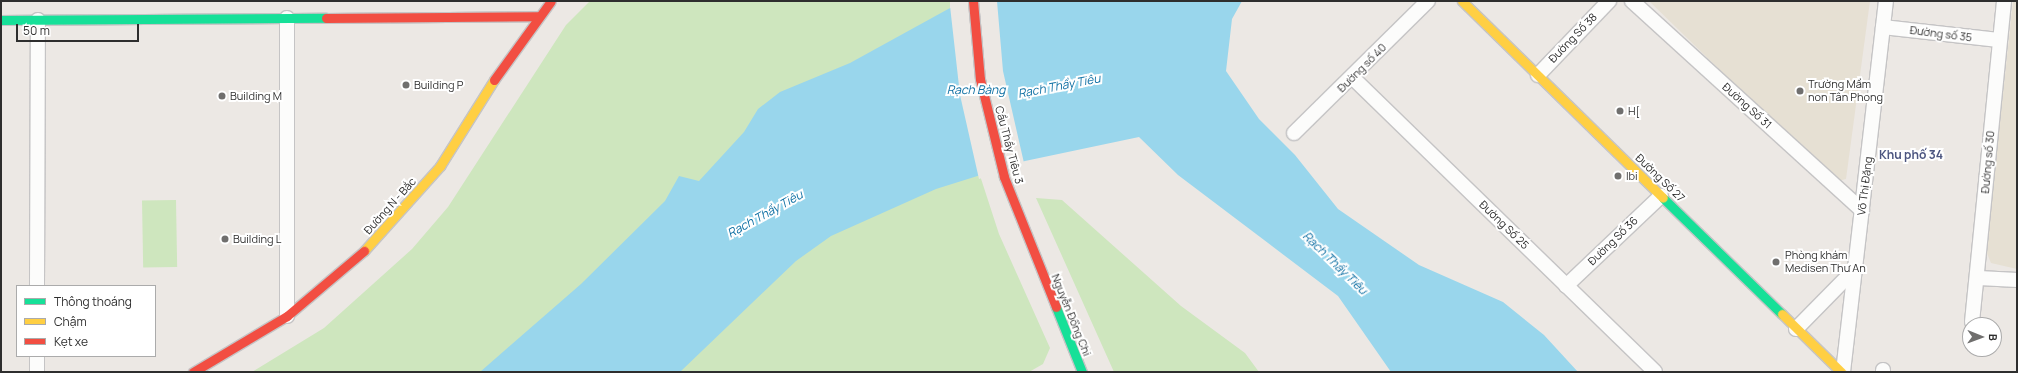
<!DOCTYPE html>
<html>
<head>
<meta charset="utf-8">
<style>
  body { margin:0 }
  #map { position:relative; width:2018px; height:373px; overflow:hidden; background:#ece8e4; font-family:Manrope,sans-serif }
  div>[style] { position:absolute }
  .education>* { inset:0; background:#e6e0d3 }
  .green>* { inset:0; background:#cee6be; transform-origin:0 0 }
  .water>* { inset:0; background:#99d6ec }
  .pier>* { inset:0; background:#ece8e4 }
  .roads { filter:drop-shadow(1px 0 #c5c4c5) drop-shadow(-1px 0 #c5c4c5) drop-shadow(0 1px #c5c4c5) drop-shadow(0 -1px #c5c4c5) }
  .street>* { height:14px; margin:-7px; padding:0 7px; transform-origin:7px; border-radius:7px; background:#fcfcfb }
  .fast>* { height:9px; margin:-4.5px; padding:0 4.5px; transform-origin:4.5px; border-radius:4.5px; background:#16e098 }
  .slow>* { height:9px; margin:-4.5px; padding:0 4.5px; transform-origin:4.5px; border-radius:4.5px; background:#ffcf43 }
  .jam>* { height:9px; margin:-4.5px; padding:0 4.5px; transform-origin:4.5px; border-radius:4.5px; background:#f24e42 }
  .dots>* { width:11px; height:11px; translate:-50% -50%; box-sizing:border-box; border:2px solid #fff; border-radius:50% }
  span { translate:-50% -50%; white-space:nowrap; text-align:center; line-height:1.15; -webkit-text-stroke:4px #fff; paint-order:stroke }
  .street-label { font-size:11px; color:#2e2e2e }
  .poi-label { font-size:11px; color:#2e2e2e }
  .left { translate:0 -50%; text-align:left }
  .water-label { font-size:12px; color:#0d6fa3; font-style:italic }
  .neighbourhood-label { font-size:12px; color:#4d5680; font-weight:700 }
  .frame { position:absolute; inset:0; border:2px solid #2e2e2e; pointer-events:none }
  .legend { position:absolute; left:16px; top:285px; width:140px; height:72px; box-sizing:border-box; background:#fff; border:1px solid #ababab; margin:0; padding:5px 7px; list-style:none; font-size:12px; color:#2e2e2e }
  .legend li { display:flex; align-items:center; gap:8px; height:20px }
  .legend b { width:20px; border:1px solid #ababab }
  .north { position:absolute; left:1962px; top:317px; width:40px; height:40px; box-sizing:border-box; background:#fff; border:1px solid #ababab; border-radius:50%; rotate:91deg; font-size:11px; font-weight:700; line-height:16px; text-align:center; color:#2e2e2e }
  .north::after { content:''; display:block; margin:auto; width:14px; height:18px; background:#706f6e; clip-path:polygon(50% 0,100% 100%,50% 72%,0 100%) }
  .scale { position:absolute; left:16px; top:24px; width:123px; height:18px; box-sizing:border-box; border:2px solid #2e2e2e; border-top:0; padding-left:5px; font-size:12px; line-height:14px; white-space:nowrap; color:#2e2e2e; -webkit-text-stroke:3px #fff; paint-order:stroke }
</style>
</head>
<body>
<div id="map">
  <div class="education">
    <i style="clip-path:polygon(1649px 1px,1870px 1px,1846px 179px,1838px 181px,1830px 177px)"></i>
    <i style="clip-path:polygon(2013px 1px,2017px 1px,2017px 269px,1991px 263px,1986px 251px)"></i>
  </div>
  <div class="green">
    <i style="clip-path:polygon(590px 1px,950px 1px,950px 8px,532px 372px,252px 372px,324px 328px,412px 249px,448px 207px,566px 25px)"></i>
    <i style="clip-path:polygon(972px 151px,999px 234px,1050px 348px,1043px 364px,1029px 372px,635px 372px,731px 289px)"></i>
    <i style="clip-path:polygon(1036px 198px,1062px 200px,1181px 306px,1245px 353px,1259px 372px,1114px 372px)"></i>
    <i style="left:176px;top:200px;width:67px;height:34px;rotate:89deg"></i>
  </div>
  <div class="water">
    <i style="clip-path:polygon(1005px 1px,1242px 1px,1232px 19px,1226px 71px,1259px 119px,1295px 155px,1338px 209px,1419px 265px,1503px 302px,1544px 335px,1578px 372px,1391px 372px,1338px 296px,1178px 175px,1139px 137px,1025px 161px,936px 189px,831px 236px,796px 261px,680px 372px,480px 372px,581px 284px,665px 201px,679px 176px,699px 181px,744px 132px,758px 109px,780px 92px,850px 63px,950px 8px)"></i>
  </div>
  <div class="pier">
    <i style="clip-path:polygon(997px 1px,1003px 71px,1024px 163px,979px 179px,960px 95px,950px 6px)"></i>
  </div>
  <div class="roads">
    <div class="street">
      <i style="left:1632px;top:1px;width:311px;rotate:42.3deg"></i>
      <i style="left:287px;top:18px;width:298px;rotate:90deg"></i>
      <i style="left:1883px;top:27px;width:116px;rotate:6.4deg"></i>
      <i style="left:1538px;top:75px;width:103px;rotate:-46.2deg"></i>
      <i style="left:1353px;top:78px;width:421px;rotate:44.2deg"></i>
      <i style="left:1294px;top:133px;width:188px;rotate:-44.6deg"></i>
      <i style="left:1979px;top:278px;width:38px;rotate:3deg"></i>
      <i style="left:37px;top:286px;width:266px;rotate:-89.8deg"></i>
      <i style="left:1566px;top:286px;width:131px;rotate:-43.5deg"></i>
      <i style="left:1972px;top:322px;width:323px;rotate:-84.3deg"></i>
      <i style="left:1796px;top:329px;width:84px;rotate:-45.5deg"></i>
      <i style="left:37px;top:372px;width:16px;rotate:-90deg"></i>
      <i style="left:1843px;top:372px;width:373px;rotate:-83.4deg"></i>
      <i style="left:1883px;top:372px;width:2px;rotate:-90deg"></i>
    </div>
    <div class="fast">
      <i style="left:1px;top:20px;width:325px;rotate:-0.4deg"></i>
      <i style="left:1663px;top:198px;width:166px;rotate:44.3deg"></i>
      <i style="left:1056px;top:307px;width:70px;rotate:68.2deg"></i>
    </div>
    <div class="slow">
      <i style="left:1462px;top:1px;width:281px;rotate:44.4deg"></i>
      <i style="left:364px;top:251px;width:114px;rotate:-48.2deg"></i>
      <i style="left:440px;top:166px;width:102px;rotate:-57.9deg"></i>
      <i style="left:1782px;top:314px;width:83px;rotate:44.5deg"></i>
    </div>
    <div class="jam">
      <i style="left:973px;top:1px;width:78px;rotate:84.9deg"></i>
      <i style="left:980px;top:79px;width:101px;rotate:76.2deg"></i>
      <i style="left:1004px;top:177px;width:140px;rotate:68.2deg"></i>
      <i style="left:326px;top:18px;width:211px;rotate:-0.5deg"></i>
      <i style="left:494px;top:80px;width:97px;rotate:-54.2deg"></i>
      <i style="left:193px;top:372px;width:109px;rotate:-30.8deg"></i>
      <i style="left:287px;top:316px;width:101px;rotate:-40.2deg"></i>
    </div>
  </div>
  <div class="dots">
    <i style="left:406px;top:85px;background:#706f6e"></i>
    <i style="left:1800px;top:91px;background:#706f6e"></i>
    <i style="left:222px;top:96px;background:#706f6e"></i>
    <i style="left:1620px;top:111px;background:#706f6e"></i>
    <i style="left:1618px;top:176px;background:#706f6e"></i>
    <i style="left:225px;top:239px;background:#706f6e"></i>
    <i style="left:1776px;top:262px;background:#706f6e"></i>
  </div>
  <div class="street-label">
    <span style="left:1941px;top:34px;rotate:7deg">Đường số 35</span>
    <span style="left:1573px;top:38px;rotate:-46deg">Đường Số 38</span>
    <span style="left:1362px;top:68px;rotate:-45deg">Đường số 40</span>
    <span style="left:1747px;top:106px;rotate:42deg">Đường Số 31</span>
    <span style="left:1009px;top:145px;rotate:75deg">Cầu Thầy Tiêu 3</span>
    <span style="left:1988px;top:162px;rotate:-85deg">Đường số 30</span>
    <span style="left:1660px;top:178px;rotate:44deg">Đường Số 27</span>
    <span style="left:1865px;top:186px;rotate:-83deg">Võ Thị Đặng</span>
    <span style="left:390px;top:206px;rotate:-48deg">Đường N - Bắc</span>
    <span style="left:1504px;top:225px;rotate:44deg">Đường Số 25</span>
    <span style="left:1613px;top:241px;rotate:-44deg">Đường Số 36</span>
    <span style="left:1071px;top:315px;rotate:68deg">Nguyễn Đổng Chi</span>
  </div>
  <div class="poi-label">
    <span class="left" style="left:414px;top:85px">Building P</span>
    <span class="left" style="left:1808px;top:91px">Trường Mầm<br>non Tân Phong</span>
    <span class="left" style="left:230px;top:96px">Building M</span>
    <span class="left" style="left:1628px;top:111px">H[</span>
    <span class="left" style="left:1626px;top:176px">Ibi</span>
    <span class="left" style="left:233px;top:239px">Building L</span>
    <span class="left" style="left:1785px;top:262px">Phòng khám<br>Medisen Thư An</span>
  </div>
  <div class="water-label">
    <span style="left:1059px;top:86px;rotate:-11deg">Rạch Thầy Tiêu</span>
    <span style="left:976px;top:90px">Rạch Bàng</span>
    <span style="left:765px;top:214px;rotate:-29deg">Rạch Thầy Tiêu</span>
    <span style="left:1335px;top:263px;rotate:44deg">Rạch Thầy Tiêu</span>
  </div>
  <div class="neighbourhood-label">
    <span style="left:1911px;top:155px">Khu phố 34</span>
  </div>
  <div class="frame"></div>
  <ul class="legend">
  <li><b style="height:5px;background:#16e098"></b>Thông thoáng</li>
  <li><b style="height:5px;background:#ffcf43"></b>Chậm</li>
  <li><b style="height:5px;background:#f24e42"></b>Kẹt xe</li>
  </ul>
  <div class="north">B</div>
  <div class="scale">50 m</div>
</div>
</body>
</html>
